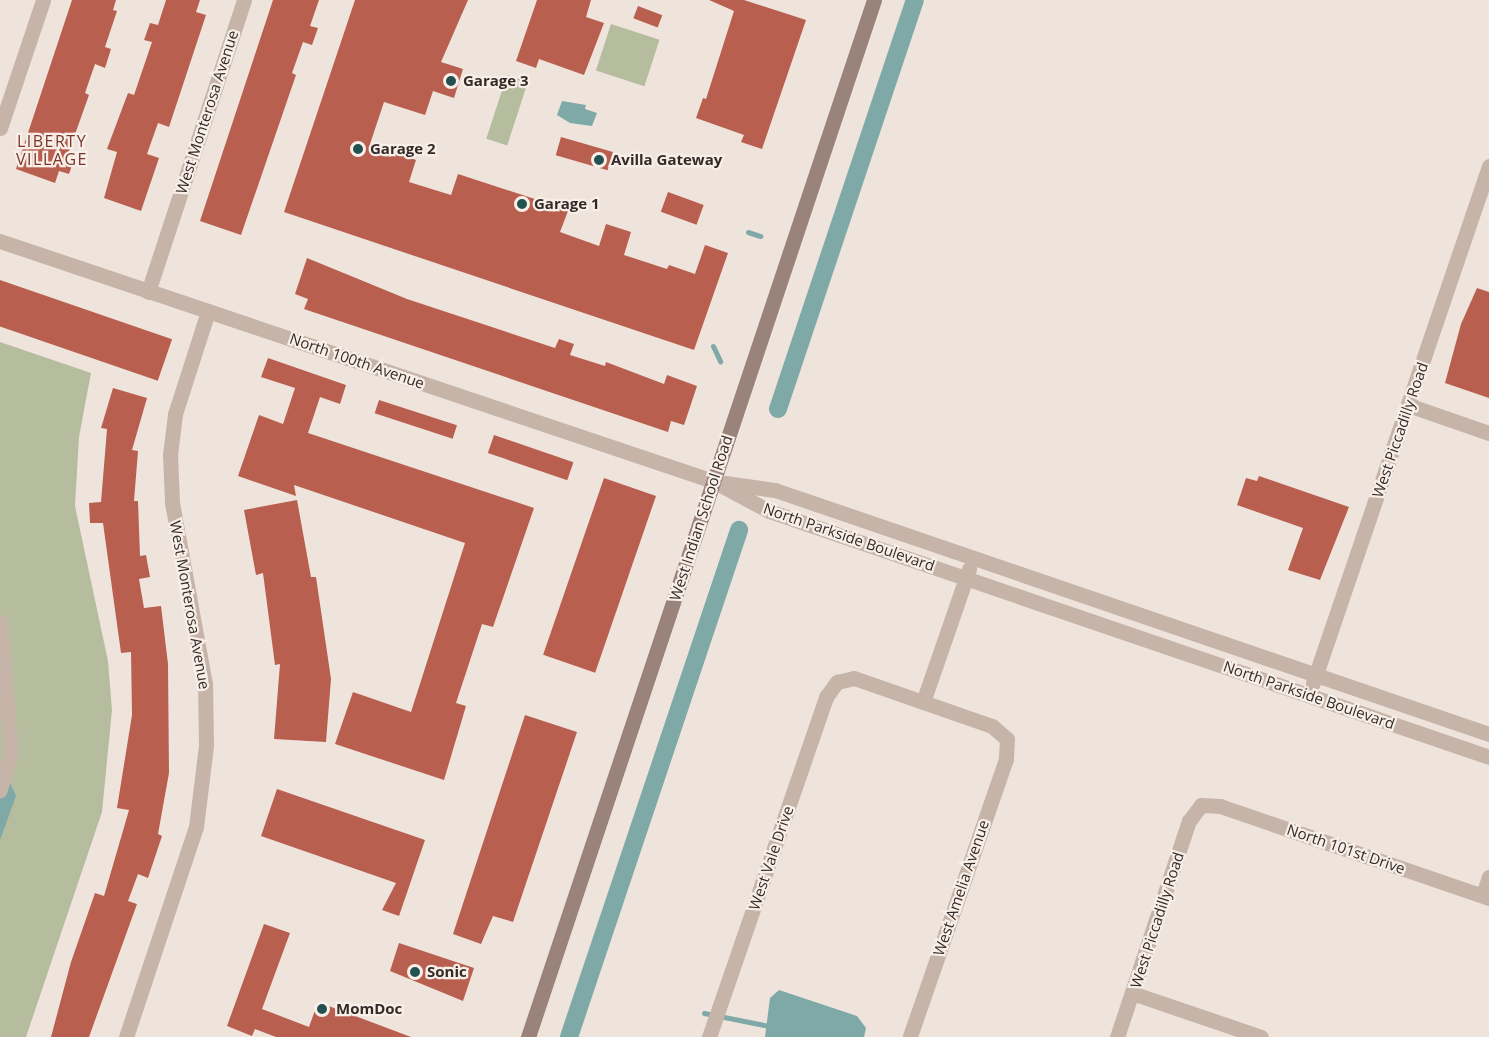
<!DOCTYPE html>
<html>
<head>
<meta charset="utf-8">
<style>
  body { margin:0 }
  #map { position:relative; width:1489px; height:1037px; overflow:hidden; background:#efe4dc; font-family:"Open Sans",sans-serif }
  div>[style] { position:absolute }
  .green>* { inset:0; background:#b5bd9e; transform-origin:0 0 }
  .water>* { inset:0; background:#7ea9a7 }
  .stream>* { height:5px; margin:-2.5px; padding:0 2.5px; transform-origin:2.5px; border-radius:2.5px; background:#7ea9a7 }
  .canal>* { height:18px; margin:-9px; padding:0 9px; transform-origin:9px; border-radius:9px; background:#7ea9a7 }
  .building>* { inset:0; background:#b95f50; transform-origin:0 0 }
  .street>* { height:15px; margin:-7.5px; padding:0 7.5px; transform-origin:7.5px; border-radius:7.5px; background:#c6b4a9 }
  .secondary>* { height:15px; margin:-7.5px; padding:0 7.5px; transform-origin:7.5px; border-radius:7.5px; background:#99837b }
  .dots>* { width:16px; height:16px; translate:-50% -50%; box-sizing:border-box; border:3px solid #f7efe8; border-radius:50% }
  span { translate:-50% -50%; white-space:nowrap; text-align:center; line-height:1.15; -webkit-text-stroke:4.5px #f7efe8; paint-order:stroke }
  .poi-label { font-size:15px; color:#342b28; font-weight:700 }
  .left { translate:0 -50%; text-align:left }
  .street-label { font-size:15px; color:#342b28 }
  .neighbourhood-label { font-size:16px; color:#7b352a; letter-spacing:1.5px }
</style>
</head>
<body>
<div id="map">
  <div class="green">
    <i style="left:611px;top:24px;width:51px;height:49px;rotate:18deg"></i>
    <i style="left:507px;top:75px;width:22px;height:67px;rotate:18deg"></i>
    <i style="clip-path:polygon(0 342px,91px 373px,79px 437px,75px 506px,108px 661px,112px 710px,102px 812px,26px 1037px,0 1037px)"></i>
  </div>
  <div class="water">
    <i style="clip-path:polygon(562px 101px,586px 105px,585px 109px,597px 113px,592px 126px,570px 123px,557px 115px)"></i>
    <i style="clip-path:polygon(0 773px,8px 778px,16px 796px,0 840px)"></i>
    <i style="clip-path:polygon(779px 990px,857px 1016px,866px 1028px,864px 1037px,765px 1037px,770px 998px)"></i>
  </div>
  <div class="stream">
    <i style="left:748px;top:232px;width:13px;rotate:18deg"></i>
    <i style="left:713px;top:346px;width:17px;rotate:65deg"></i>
    <i style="left:704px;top:1013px;width:66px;rotate:11.3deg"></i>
  </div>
  <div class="canal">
    <i style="left:778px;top:409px;width:431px;rotate:-71.5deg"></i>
    <i style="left:569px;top:1037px;width:535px;rotate:-71.46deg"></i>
  </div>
  <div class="building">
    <i style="clip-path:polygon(72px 0,116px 0,113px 10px,117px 11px,105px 47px,111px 49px,105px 68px,95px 64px,85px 93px,89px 95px,68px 154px,75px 157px,69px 174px,59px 171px,55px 183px,16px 169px)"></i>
    <i style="clip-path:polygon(166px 0,200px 0,196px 12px,206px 15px,169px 127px,158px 123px,147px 154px,159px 158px,141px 211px,104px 198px,117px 152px,107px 149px,128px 93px,134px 95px,152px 42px,144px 40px,150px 23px,158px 25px)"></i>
    <i style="clip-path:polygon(273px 0,319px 0,310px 26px,318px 28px,312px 45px,303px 42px,292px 73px,296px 75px,241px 235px,200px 221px)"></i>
    <i style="clip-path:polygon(355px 0,468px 0,441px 62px,463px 69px,454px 98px,433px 91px,425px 115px,384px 102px,370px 144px,416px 160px,409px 182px,451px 195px,458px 174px,544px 202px,568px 211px,560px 232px,599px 246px,606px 224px,631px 232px,624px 255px,667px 269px,669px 265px,695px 274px,705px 245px,728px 253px,694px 350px,284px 212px)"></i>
    <i style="clip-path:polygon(537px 0,591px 0,586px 17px,604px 23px,584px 75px,539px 59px,536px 68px,516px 61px)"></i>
    <i style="clip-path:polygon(709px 0,744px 0,806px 20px,762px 149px,741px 142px,744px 135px,696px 118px,703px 98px,706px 99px,734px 11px)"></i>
    <i style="left:638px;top:6px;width:26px;height:13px;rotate:21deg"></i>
    <i style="left:561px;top:137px;width:54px;height:19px;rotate:16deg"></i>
    <i style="left:668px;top:192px;width:38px;height:21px;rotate:20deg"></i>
    <i style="clip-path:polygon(307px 258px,407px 299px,555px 348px,559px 339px,574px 344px,570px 355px,605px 366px,606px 362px,664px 384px,667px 375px,697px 386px,684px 425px,671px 421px,668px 432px,304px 309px,308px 299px,295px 294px)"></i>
    <i style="left:0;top:280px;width:182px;height:44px;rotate:19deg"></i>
    <i style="clip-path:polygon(1477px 288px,1489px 292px,1489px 398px,1445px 383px,1461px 324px)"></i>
    <i style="clip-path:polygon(268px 358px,346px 385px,340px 404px,320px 397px,308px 433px,534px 508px,493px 627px,482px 624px,456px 703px,466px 706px,444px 780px,335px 744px,353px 692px,411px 712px,465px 543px,294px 485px,296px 496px,238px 476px,259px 415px,283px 424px,295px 388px,261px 377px)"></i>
    <i style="clip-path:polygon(113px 388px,147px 398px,132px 450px,138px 451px,134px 501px,138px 501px,140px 556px,146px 555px,150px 577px,139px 579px,144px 608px,161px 606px,168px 664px,169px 773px,158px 834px,162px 836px,148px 878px,138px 874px,128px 901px,137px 904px,89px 1037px,51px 1037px,71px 962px,95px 893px,104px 896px,129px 810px,117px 808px,132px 715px,131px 652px,121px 653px,103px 523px,90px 523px,89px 503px,101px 502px,107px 429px,101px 428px)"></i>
    <i style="left:379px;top:400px;width:82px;height:14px;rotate:18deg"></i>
    <i style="left:494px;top:435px;width:84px;height:19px;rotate:19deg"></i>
    <i style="clip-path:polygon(1259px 476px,1349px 507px,1320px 580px,1288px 570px,1303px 528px,1237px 505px,1246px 478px,1257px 481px)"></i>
    <i style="left:604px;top:478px;width:55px;height:187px;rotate:19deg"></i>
    <i style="clip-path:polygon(297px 500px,311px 577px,316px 577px,331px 679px,326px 742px,274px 739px,280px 664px,275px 665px,263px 573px,256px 575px,244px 510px)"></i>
    <i style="clip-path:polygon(525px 715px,577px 732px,513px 922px,493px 916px,481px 944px,453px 934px)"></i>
    <i style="clip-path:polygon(277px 789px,425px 840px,399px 916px,382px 910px,396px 883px,261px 836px)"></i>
    <i style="clip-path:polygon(264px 924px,290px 933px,262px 1009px,309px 1027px,318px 1002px,411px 1037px,276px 1037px,255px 1029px,252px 1036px,227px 1026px)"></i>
    <i style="clip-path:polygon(399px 943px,474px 968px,463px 1001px,390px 971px)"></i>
  </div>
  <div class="street">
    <i style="left:0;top:128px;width:135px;rotate:-71.4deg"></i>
    <i style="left:0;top:241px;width:752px;rotate:18.6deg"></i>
    <i style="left:713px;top:481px;width:64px;rotate:28.2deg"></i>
    <i style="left:769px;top:511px;width:761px;rotate:18.86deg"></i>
    <i style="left:148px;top:292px;width:307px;rotate:-71.8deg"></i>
    <i style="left:1408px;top:405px;width:86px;rotate:19.1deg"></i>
    <i style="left:725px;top:483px;width:50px;rotate:8deg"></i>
    <i style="left:775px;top:490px;width:755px;rotate:18.87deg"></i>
    <i style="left:0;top:622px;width:131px;rotate:85.2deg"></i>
    <i style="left:11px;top:753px;width:39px;rotate:107deg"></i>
    <i style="left:1313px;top:683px;width:546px;rotate:-71.2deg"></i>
    <i style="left:923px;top:702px;width:141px;rotate:-70.9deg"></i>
    <i style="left:1483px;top:895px;width:19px;rotate:-72deg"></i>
    <i style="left:1132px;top:993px;width:136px;rotate:18.8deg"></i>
    <i style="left:126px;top:1037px;width:221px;rotate:-71.6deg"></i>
    <i style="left:196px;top:827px;width:83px;rotate:-83deg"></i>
    <i style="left:206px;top:745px;width:61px;rotate:-90.9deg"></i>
    <i style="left:205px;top:684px;width:185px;rotate:-100.3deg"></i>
    <i style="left:172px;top:502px;width:47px;rotate:-92.4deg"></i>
    <i style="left:170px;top:455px;width:41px;rotate:-83deg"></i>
    <i style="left:175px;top:414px;width:108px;rotate:-72.2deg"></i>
    <i style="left:709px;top:1037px;width:360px;rotate:-71deg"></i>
    <i style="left:826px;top:697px;width:19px;rotate:-54deg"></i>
    <i style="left:837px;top:682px;width:17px;rotate:-13deg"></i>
    <i style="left:854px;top:678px;width:146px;rotate:19.2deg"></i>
    <i style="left:992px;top:726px;width:20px;rotate:41deg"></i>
    <i style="left:1007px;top:739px;width:20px;rotate:93deg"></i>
    <i style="left:1006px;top:759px;width:294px;rotate:109.1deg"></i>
    <i style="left:1117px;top:1037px;width:228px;rotate:-71.6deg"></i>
    <i style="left:1189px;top:821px;width:20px;rotate:-53deg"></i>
    <i style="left:1201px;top:805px;width:19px;rotate:3deg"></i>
    <i style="left:1220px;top:806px;width:284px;rotate:18.9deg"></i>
  </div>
  <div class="secondary">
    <i style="left:528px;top:1037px;width:1093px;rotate:-71.55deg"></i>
  </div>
  <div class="dots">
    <i style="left:451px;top:81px;background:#225150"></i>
    <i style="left:358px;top:149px;background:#225150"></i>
    <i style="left:599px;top:160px;background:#225150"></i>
    <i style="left:522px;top:204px;background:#225150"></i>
    <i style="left:415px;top:972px;background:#225150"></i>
    <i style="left:322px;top:1009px;background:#225150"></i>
  </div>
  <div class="poi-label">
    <span class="left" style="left:463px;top:81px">Garage 3</span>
    <span class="left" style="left:370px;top:149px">Garage 2</span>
    <span class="left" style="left:611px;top:160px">Avilla Gateway</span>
    <span class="left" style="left:534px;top:204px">Garage 1</span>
    <span class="left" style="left:427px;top:972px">Sonic</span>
    <span class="left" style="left:336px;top:1009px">MomDoc</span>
  </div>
  <div class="street-label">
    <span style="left:207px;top:112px;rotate:-72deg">West Monterosa Avenue</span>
    <span style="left:357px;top:361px;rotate:19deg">North 100th Avenue</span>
    <span style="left:1400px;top:430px;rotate:-71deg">West Piccadilly Road</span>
    <span style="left:701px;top:518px;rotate:-72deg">West Indian School Road</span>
    <span style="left:849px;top:537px;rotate:19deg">North Parkside Boulevard</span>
    <span style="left:190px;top:605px;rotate:80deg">West Monterosa Avenue</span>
    <span style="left:1309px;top:695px;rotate:19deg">North Parkside Boulevard</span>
    <span style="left:1346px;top:849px;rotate:19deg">North 101st Drive</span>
    <span style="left:771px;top:858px;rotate:-71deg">West Vale Drive</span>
    <span style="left:961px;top:888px;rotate:-71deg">West Amelia Avenue</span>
    <span style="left:1157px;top:920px;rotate:-72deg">West Piccadilly Road</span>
  </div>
  <div class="neighbourhood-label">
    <span style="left:52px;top:150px">LIBERTY<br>VILLAGE</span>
  </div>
</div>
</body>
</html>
